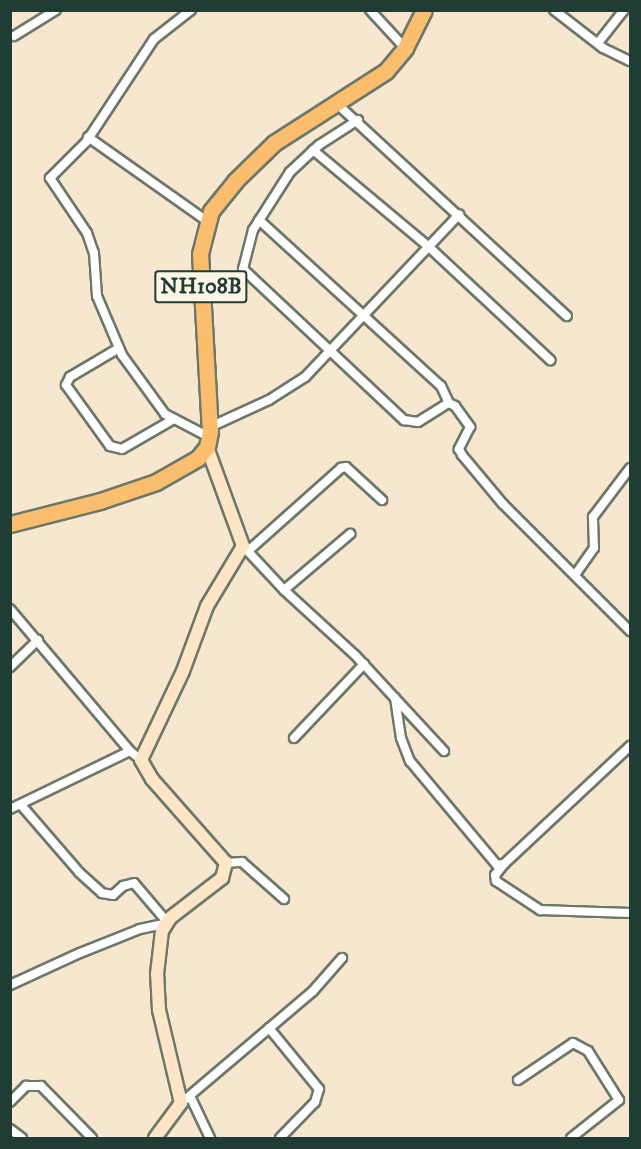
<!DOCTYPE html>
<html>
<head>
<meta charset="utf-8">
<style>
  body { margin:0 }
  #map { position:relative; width:641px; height:1149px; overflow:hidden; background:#f7e7ce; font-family:"IM FELL DW Pica",serif }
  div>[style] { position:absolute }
  .roads { filter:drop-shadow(2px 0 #6b786a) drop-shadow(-2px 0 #6b786a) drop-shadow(0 2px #6b786a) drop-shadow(0 -2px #6b786a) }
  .street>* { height:8px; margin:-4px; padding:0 4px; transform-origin:4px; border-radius:4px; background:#fff }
  .secondary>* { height:12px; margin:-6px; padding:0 6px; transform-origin:6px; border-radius:6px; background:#fde5c5 }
  .highway>* { height:15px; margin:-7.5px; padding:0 7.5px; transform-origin:7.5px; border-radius:7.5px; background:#fbbe6e }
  span { translate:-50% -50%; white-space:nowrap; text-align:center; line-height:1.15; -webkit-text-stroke:6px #fcf5e5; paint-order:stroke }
  .shield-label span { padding:2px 4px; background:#fcf5e5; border:2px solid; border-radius:4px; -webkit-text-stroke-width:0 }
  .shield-label { font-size:22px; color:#1f3d34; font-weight:700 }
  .frame { position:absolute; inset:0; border:12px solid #1f3d34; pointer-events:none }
</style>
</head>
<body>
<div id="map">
  <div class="roads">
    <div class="street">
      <i style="left:191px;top:10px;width:47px;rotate:141.9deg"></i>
      <i style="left:154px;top:39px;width:123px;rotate:123.4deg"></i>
      <i style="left:86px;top:142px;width:51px;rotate:135deg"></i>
      <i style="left:50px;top:178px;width:66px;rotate:56.1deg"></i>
      <i style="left:87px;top:233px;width:21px;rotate:71deg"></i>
      <i style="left:94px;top:253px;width:43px;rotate:86deg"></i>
      <i style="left:97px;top:296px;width:64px;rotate:67deg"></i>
      <i style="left:122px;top:355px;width:73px;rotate:53.9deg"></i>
      <i style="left:165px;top:414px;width:50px;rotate:27.6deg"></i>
      <i style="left:370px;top:10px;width:52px;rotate:47.4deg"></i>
      <i style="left:554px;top:10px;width:62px;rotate:37.8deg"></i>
      <i style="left:603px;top:48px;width:30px;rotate:26deg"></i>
      <i style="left:14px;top:36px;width:49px;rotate:-31.8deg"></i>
      <i style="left:598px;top:43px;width:42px;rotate:-51.8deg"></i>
      <i style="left:336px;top:103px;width:314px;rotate:42.7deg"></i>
      <i style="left:358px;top:120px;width:46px;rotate:147.3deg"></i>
      <i style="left:319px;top:145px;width:40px;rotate:137deg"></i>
      <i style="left:290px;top:172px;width:69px;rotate:122.5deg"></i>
      <i style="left:253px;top:230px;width:40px;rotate:104.4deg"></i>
      <i style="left:243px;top:269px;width:221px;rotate:43.2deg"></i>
      <i style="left:404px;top:420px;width:14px;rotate:8deg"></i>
      <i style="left:418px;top:422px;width:36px;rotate:-32deg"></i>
      <i style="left:449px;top:403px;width:7px;rotate:27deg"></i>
      <i style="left:455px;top:406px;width:26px;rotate:54deg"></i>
      <i style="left:470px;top:427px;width:25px;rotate:117deg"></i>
      <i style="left:459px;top:449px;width:7px;rotate:63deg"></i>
      <i style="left:462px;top:455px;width:64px;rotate:50.1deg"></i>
      <i style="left:503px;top:504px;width:180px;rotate:45deg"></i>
      <i style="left:88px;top:137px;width:146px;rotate:35.2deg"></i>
      <i style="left:313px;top:150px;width:151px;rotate:39.9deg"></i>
      <i style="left:429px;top:247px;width:166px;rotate:43deg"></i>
      <i style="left:259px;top:220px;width:246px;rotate:42.4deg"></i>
      <i style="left:441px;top:386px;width:19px;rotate:65deg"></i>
      <i style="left:119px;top:348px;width:57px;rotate:149.4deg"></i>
      <i style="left:70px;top:377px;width:9px;rotate:117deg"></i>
      <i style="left:66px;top:385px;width:75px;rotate:54.2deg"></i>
      <i style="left:110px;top:446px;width:12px;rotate:14deg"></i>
      <i style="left:122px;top:449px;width:60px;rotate:-30deg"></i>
      <i style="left:210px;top:427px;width:65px;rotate:-24.6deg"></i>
      <i style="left:269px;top:400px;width:43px;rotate:-32.6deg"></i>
      <i style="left:305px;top:377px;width:224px;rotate:-46.5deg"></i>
      <i style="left:243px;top:546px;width:60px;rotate:47deg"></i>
      <i style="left:284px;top:590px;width:96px;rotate:42.5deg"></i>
      <i style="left:355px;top:655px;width:131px;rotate:47.2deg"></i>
      <i style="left:248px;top:551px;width:125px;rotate:-41.7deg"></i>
      <i style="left:341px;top:468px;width:5px;rotate:-11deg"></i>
      <i style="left:346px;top:467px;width:49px;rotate:42.5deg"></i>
      <i style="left:575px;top:575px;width:33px;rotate:-55deg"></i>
      <i style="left:594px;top:548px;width:31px;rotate:-92deg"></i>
      <i style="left:593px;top:517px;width:61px;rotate:-52.9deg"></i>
      <i style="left:284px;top:590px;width:87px;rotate:-40.3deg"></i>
      <i style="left:10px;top:609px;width:186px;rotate:49.8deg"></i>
      <i style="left:10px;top:667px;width:39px;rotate:-44deg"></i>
      <i style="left:395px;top:698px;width:40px;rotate:81.5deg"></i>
      <i style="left:401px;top:738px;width:25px;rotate:69deg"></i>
      <i style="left:410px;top:761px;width:136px;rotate:50.1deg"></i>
      <i style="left:497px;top:865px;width:7px;rotate:-8deg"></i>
      <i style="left:504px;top:864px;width:173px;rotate:-43.1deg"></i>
      <i style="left:294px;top:738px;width:102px;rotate:-46.6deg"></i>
      <i style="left:10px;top:809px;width:133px;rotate:-25.8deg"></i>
      <i style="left:130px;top:751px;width:14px;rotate:39deg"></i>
      <i style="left:226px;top:863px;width:16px;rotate:-4deg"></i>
      <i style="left:242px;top:862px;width:56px;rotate:41.4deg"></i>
      <i style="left:504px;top:864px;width:14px;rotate:129deg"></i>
      <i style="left:495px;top:875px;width:6px;rotate:81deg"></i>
      <i style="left:496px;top:881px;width:53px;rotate:33.4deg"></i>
      <i style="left:540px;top:910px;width:90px;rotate:1.9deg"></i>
      <i style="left:10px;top:985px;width:77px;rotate:-24.6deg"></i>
      <i style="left:80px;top:953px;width:65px;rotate:-21.8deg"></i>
      <i style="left:140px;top:929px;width:29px;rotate:-12deg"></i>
      <i style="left:168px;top:923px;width:52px;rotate:-130.4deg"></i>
      <i style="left:134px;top:883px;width:11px;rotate:165deg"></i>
      <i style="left:123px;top:886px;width:13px;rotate:138deg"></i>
      <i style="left:113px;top:895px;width:11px;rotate:-170deg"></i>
      <i style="left:102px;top:893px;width:31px;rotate:-138deg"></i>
      <i style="left:79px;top:872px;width:89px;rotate:-130.9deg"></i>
      <i style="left:269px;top:1028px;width:79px;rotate:50.7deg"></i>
      <i style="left:319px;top:1089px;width:14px;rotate:107deg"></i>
      <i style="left:315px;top:1102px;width:50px;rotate:134.2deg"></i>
      <i style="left:518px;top:1080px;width:66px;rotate:-33.9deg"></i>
      <i style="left:573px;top:1043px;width:17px;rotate:28deg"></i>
      <i style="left:588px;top:1051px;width:58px;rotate:57.7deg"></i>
      <i style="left:619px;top:1100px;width:61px;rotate:141.6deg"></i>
      <i style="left:190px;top:1096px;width:47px;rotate:64.5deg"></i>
      <i style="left:10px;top:1102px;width:23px;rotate:-45deg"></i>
      <i style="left:26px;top:1086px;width:15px"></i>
      <i style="left:41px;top:1086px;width:73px;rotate:45.6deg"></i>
      <i style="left:181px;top:1103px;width:173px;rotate:-40.3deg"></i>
      <i style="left:313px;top:991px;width:44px;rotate:-48.7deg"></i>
      <i style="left:10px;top:1129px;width:15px;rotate:37deg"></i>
    </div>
    <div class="secondary">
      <i style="left:155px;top:1138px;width:44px;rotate:-53.4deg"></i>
      <i style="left:181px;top:1103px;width:96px;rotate:-103.3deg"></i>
      <i style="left:159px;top:1010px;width:36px;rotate:-93deg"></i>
      <i style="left:157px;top:974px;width:43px;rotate:-83.4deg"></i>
      <i style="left:162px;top:931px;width:15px;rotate:-58deg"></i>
      <i style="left:170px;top:918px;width:66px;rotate:-37.6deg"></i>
      <i style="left:222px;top:878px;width:16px;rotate:-75deg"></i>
      <i style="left:226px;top:863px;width:112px;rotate:-131.4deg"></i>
      <i style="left:152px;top:779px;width:22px;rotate:-120deg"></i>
      <i style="left:141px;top:760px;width:98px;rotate:-64.7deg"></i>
      <i style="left:183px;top:671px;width:69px;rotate:-69.7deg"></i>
      <i style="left:207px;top:606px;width:70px;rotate:-59deg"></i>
      <i style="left:243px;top:546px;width:105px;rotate:-110deg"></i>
    </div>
    <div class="highway">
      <i style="left:10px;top:524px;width:93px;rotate:-14.3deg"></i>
      <i style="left:100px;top:501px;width:59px;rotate:-18.7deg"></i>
      <i style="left:156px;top:482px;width:48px;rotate:-29.7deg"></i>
      <i style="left:198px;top:458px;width:14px;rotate:-51deg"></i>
      <i style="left:207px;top:447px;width:15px;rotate:-79deg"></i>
      <i style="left:210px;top:432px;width:178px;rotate:-93.2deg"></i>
      <i style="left:200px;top:254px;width:44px;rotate:-75.7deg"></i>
      <i style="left:211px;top:211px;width:38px;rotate:-51deg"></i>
      <i style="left:235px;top:181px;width:54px;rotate:-44.3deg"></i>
      <i style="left:274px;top:143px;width:133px;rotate:-32.7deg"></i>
      <i style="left:386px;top:71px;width:30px;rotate:-50deg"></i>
      <i style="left:405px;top:48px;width:42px;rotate:-63.4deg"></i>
    </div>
  </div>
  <div class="shield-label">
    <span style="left:201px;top:287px">NH108B</span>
  </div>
  <div class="frame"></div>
</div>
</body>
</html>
